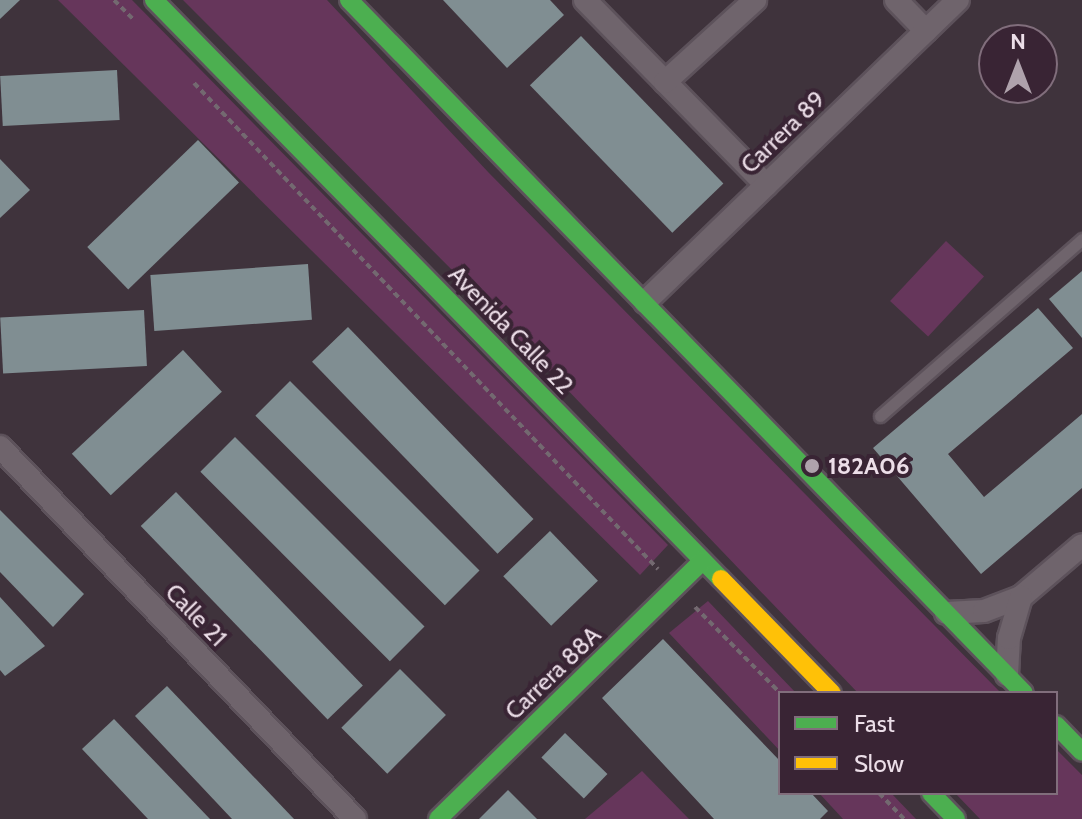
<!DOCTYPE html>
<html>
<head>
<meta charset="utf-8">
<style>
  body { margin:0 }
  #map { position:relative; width:1082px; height:819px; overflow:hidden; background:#3f333c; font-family:Cabin,sans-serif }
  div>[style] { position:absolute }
  .green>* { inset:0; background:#66365b; transform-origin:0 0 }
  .building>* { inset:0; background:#808e92; transform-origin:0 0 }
  .path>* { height:4px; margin-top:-2px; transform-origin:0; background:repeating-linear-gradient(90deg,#736970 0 6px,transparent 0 10px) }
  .roads { filter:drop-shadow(2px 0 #5d525b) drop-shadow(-2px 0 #5d525b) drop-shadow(0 2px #5d525b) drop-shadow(0 -2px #5d525b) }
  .lane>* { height:11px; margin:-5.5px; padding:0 5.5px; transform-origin:5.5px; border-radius:5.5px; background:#6f646c }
  .street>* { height:22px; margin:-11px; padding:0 11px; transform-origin:11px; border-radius:11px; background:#6f646c }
  .fast>* { height:18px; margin:-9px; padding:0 9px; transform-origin:9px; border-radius:9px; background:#4caf50 }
  .slow>* { height:18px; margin:-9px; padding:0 9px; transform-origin:9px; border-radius:9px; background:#ffc107 }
  .dots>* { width:22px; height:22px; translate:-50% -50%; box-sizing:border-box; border:4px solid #392434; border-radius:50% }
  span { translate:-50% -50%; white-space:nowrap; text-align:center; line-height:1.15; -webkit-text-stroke:8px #392434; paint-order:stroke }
  .street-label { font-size:24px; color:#ecdee8 }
  .poi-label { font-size:24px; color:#ecdee8; font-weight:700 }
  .left { translate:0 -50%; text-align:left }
  .legend { position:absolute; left:778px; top:691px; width:280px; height:104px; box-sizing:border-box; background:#392434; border:2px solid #816e7c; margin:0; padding:10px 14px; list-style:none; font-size:24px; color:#ecdee8 }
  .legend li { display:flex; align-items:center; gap:16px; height:40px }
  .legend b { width:40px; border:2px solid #816e7c }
  .north { position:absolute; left:978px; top:24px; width:80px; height:80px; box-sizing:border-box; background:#392434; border:2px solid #816e7c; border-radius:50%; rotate:0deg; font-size:22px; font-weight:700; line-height:32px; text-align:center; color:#ecdee8 }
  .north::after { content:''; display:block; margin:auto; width:28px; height:36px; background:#afa2ac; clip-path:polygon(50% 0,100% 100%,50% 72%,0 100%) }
</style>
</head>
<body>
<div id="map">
  <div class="green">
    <i style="clip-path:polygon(58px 0,132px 0,668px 545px,640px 575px)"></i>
    <i style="clip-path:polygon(183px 0,327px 0,489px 173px,1001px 693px,858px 693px,467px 285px)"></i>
    <i style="left:946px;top:241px;width:52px;height:82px;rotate:43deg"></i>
    <i style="clip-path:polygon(708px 601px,796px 693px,780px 693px,780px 751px,669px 633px)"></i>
    <i style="clip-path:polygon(1056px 749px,1082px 775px,1082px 819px,980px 819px,955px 793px,1056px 793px)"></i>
    <i style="clip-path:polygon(642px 771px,689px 819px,585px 819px)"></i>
    <i style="clip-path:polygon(819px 793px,891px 793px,916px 819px,843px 819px)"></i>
  </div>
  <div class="building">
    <i style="clip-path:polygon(0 0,20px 0,0 19px)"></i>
    <i style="clip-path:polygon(443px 0,550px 0,564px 15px,507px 68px)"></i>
    <i style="left:581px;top:36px;width:205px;height:71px;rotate:46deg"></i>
    <i style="left:117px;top:70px;width:50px;height:117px;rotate:87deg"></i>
    <i style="left:198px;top:140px;width:59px;height:154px;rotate:46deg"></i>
    <i style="clip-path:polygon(0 159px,30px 190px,0 218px)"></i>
    <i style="left:308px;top:264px;width:56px;height:158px;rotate:86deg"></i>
    <i style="clip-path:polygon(1082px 271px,1082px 338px,1049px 299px)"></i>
    <i style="clip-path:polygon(1038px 308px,1073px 348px,948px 454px,984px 497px,1082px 414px,1082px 488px,981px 574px,873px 448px)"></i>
    <i style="left:144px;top:310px;width:56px;height:144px;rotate:87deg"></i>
    <i style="left:348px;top:327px;width:267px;height:50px;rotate:46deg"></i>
    <i style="left:183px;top:350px;width:57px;height:152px;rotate:47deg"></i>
    <i style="left:290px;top:381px;width:268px;height:49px;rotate:45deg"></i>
    <i style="left:235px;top:437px;width:268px;height:49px;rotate:45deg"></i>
    <i style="left:176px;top:492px;width:269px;height:49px;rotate:46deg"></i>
    <i style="clip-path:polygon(0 510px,84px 594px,53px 627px,0 572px)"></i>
    <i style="left:550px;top:531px;width:69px;height:65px;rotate:46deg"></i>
    <i style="clip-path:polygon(0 597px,45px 646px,5px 676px,0 670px)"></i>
    <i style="clip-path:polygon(663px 639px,780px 761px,780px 793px,811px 793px,828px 811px,820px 819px,714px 819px,602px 698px)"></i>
    <i style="left:400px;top:669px;width:65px;height:83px;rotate:45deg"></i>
    <i style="clip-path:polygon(167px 686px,294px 819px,232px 819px,135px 716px)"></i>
    <i style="clip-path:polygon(114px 719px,210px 819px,148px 819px,82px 749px)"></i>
    <i style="left:565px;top:733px;width:59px;height:34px;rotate:44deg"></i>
    <i style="clip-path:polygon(508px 790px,537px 819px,479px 819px)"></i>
  </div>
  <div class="path">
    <i style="left:114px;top:0;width:27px;rotate:45deg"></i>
    <i style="left:194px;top:83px;width:672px;rotate:46.33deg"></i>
    <i style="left:695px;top:607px;width:121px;rotate:45.3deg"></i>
    <i style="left:879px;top:793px;width:36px;rotate:46deg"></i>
  </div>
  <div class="roads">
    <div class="lane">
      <i style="left:880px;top:416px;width:269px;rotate:-41.2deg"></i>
    </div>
    <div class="street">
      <i style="left:585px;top:0;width:259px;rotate:45.6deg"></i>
      <i style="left:896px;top:0;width:43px;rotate:45.9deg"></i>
      <i style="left:665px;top:82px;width:122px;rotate:-42.3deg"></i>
      <i style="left:645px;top:302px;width:435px;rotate:-44deg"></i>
      <i style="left:0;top:447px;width:514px;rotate:46.34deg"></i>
      <i style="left:946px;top:613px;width:38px;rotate:-3deg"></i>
      <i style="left:984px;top:611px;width:40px;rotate:-21deg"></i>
      <i style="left:1021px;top:597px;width:80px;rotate:-40.4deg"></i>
      <i style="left:1007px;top:675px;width:37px;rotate:-87deg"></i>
      <i style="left:1009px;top:638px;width:43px;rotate:-73.7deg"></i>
    </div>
    <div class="fast">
      <i style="left:154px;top:0;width:810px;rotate:45.6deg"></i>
      <i style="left:349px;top:0;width:967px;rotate:45.75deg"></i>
      <i style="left:1056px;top:725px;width:37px;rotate:46deg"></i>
      <i style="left:931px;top:793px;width:36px;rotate:46deg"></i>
      <i style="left:438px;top:819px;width:369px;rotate:-44.3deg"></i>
    </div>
    <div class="slow">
      <i style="left:721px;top:579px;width:159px;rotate:45.8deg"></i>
    </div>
  </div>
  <div class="dots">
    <i style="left:812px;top:466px;background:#afa2ac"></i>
  </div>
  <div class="street-label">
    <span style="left:783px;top:132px;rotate:-44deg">Carrera 89</span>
    <span style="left:511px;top:330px;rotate:46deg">Avenida Calle 22</span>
    <span style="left:196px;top:615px;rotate:46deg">Calle 21</span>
    <span style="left:553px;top:673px;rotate:-44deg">Carrera 88A</span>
  </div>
  <div class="poi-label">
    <span class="left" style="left:828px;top:466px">182A06</span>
  </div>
  <ul class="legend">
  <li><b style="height:10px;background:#4caf50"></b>Fast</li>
  <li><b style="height:10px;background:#ffc107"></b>Slow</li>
  </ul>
  <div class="north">N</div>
</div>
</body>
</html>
